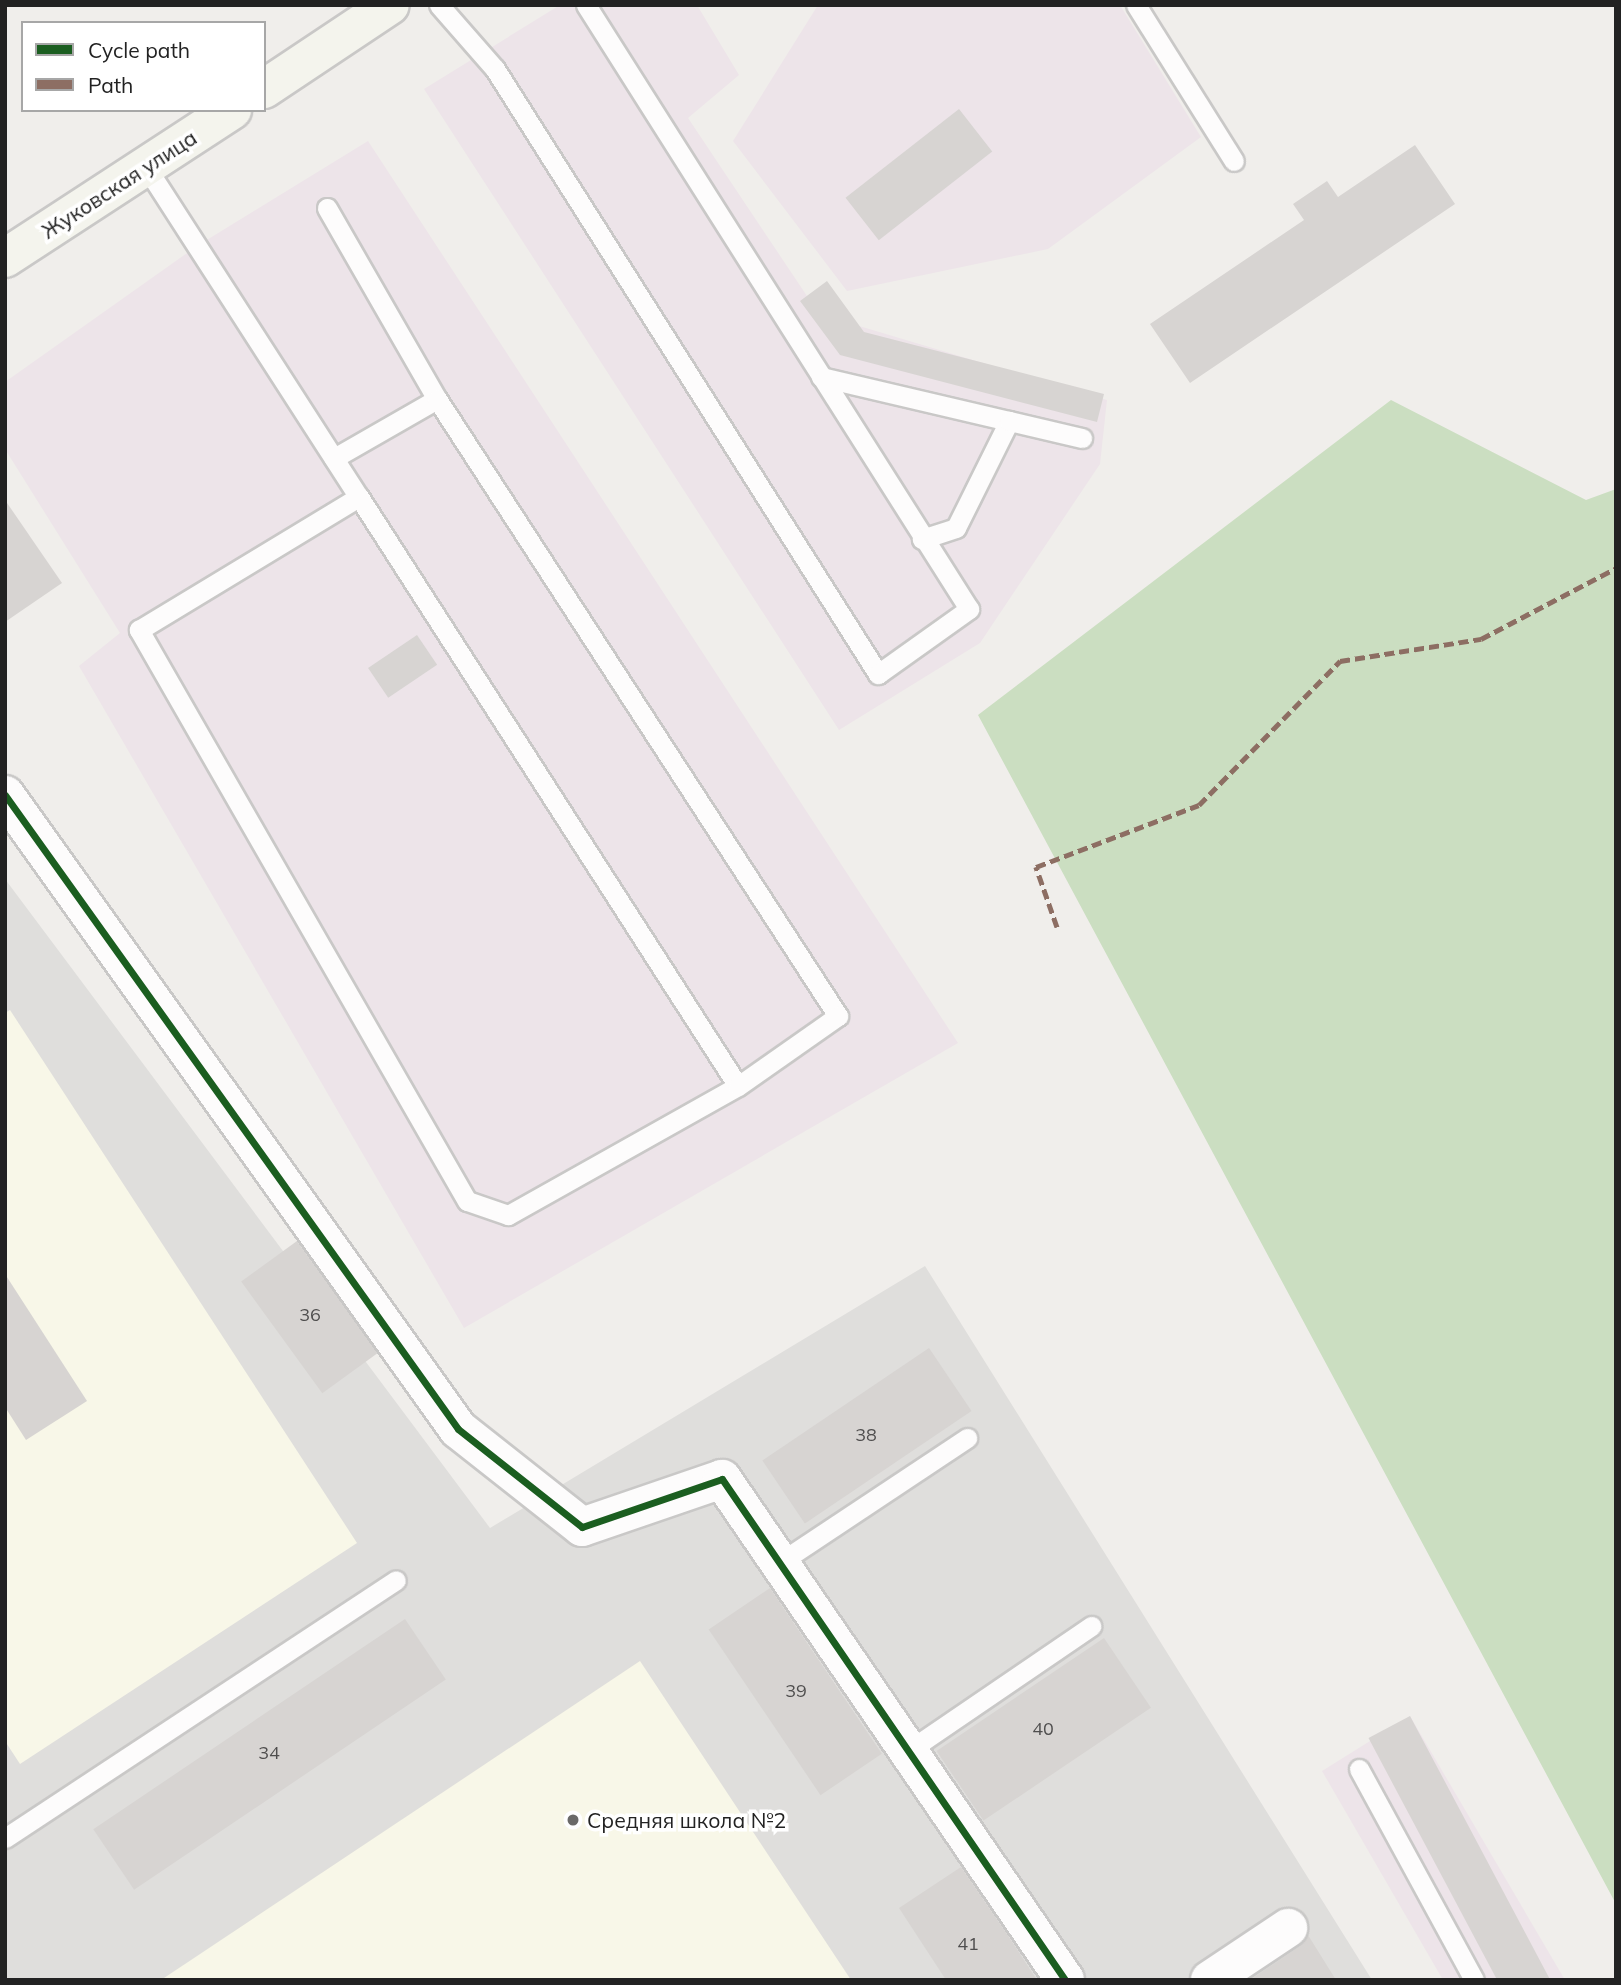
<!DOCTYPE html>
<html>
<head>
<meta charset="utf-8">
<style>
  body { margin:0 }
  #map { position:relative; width:1621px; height:1985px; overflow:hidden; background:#f0eeeb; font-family:Mulish,sans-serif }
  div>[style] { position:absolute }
  .residential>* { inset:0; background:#dfdedc }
  .industrial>* { inset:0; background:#ede4e9 }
  .education>* { inset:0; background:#f8f7e8 }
  .forest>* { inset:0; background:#cbdec1 }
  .building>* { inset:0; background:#d7d4d2; transform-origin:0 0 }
  .roads { filter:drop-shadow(2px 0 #c9c8c7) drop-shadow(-2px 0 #c9c8c7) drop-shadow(0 2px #c9c8c7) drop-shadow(0 -2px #c9c8c7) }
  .lane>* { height:19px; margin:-9.5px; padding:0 9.5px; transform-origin:9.5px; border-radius:9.5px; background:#fdfcfc }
  .street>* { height:38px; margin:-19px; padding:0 19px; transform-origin:19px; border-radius:19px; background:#fdfcfc }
  .secondary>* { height:38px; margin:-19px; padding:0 19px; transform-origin:19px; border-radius:19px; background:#f4f4ed }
  .quiet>* { height:5px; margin-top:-2.5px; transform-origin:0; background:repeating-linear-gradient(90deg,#8d6e63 0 10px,transparent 0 15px) }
  .cycleway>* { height:7px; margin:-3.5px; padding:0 3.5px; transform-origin:3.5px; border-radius:3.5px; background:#1b5e20 }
  .dots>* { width:19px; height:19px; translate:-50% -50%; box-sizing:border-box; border:4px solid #fff; border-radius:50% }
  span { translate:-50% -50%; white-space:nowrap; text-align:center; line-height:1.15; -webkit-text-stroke:7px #fff; paint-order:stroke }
  .number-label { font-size:18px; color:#4f4e4e }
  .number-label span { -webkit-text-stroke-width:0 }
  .street-label { font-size:21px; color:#222 }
  .poi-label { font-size:21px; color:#222 }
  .left { translate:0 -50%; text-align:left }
  .frame { position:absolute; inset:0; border:7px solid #222; pointer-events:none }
  .legend { position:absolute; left:21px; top:21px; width:245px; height:91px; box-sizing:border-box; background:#fff; border:2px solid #a7a7a7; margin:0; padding:9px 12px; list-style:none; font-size:21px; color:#222 }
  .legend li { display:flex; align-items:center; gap:14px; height:35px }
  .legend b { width:35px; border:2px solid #a7a7a7 }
</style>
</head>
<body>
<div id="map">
  <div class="residential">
    <i style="clip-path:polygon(5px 879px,490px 1528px,925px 1266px,1372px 1980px,5px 1980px)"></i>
  </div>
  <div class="industrial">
    <i style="clip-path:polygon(560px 5px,697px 5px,739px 75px,688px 118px,819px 314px,1107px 400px,1100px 464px,980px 643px,839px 730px,424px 89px)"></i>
    <i style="clip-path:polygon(818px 5px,1120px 5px,1201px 137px,1048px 249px,847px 291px,733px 141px)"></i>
    <i style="clip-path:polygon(368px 141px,958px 1043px,464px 1328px,79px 666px,120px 633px,5px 449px,5px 382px,197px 246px)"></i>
    <i style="clip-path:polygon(1410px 1716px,1565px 1980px,1443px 1980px,1322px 1771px)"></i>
  </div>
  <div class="education">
    <i style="clip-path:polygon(10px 1010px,357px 1543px,20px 1764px,5px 1741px,5px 1013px)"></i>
    <i style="clip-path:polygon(640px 1661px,851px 1980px,161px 1980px)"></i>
  </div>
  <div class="forest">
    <i style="clip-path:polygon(1391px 400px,1586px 500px,1616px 489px,1616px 1904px,978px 715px)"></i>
  </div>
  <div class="building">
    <i style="left:959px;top:109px;width:54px;height:144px;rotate:52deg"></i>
    <i style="clip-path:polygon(1415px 145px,1455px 204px,1190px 383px,1150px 324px,1304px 220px,1293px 204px,1327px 181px,1338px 197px)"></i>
    <i style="clip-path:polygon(827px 281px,864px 332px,1104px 394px,1097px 422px,840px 355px,800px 301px)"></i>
    <i style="clip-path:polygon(5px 500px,62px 583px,5px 622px)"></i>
    <i style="left:417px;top:635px;width:36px;height:59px;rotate:56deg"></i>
    <i style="left:297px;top:1241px;width:138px;height:69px;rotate:54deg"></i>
    <i style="clip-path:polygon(5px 1274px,87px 1401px,26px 1440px,5px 1407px)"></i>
    <i style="left:929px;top:1348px;width:76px;height:201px;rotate:56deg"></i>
    <i style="left:770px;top:1588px;width:200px;height:74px;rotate:56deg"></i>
    <i style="left:405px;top:1619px;width:73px;height:376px;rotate:56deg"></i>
    <i style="left:1104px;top:1638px;width:84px;height:202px;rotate:56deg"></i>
    <i style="left:1410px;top:1716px;width:300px;height:47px;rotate:62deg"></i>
    <i style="clip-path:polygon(961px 1867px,1009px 1937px,1037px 1980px,946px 1980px,899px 1908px)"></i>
    <i style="clip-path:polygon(1308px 1935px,1336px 1980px,1250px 1980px,1300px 1946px)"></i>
  </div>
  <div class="roads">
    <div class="lane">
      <i style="left:439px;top:5px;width:85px;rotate:48.8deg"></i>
      <i style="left:495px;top:69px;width:716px;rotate:57.66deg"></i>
      <i style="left:878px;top:674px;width:112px;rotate:-35.5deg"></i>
      <i style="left:969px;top:609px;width:715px;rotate:-122.38deg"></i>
      <i style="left:1136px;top:5px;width:184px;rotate:57.9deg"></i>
      <i style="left:146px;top:167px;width:393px;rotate:57.2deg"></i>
      <i style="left:359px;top:497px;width:700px;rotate:57.24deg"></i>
      <i style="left:738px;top:1086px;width:264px;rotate:150.7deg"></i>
      <i style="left:508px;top:1215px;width:43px;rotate:-161.1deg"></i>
      <i style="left:467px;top:1201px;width:659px;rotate:-119.87deg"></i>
      <i style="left:139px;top:630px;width:257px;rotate:-31.2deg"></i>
      <i style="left:327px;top:208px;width:220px;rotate:60.1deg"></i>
      <i style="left:437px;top:399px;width:119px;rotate:150.2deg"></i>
      <i style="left:821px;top:377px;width:193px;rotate:13.2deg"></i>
      <i style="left:1009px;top:421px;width:119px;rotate:116.4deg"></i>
      <i style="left:956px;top:528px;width:36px;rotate:162deg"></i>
      <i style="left:437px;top:399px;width:736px;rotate:56.98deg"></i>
      <i style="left:838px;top:1016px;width:122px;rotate:145deg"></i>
      <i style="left:1009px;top:421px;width:75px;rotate:13.1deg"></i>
      <i style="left:779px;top:1563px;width:226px;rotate:-33.6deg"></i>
      <i style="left:908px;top:1751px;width:222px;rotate:-34.3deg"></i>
      <i style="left:1359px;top:1769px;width:240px;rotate:61.4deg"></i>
      <i style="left:5px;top:1838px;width:468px;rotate:-33.4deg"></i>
    </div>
    <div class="street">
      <i style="left:5px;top:795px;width:779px;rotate:54.45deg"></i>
      <i style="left:458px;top:1429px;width:158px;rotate:38.3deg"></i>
      <i style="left:582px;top:1527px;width:148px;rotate:-18.9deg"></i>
      <i style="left:722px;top:1479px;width:607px;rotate:55.6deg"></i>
      <i style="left:1210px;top:1980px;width:94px;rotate:-33.7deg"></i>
    </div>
    <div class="secondary">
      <i style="left:264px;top:89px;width:151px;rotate:-33.7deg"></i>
      <i style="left:5px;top:258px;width:271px;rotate:-33.1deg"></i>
    </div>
  </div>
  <div class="quiet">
    <i style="left:1057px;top:927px;width:64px;rotate:-109.3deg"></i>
    <i style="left:1036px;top:867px;width:174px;rotate:-20.8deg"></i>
    <i style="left:1199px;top:805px;width:202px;rotate:-45.6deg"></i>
    <i style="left:1340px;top:661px;width:143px;rotate:-8.9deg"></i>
    <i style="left:1481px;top:639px;width:153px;rotate:-27.7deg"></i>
  </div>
  <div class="cycleway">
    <i style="left:5px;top:795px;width:779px;rotate:54.45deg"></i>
    <i style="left:458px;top:1429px;width:158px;rotate:38.3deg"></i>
    <i style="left:582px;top:1527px;width:148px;rotate:-18.9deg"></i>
    <i style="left:722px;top:1479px;width:607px;rotate:55.6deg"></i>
  </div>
  <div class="dots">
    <i style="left:573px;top:1820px;background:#6a6968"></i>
  </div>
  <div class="number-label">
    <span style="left:310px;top:1315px">36</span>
    <span style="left:866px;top:1435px">38</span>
    <span style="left:796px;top:1691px">39</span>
    <span style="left:1043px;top:1729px">40</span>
    <span style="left:269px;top:1753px">34</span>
    <span style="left:968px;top:1944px">41</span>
  </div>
  <div class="street-label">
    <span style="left:119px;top:184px;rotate:-33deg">Жуковская улица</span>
  </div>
  <div class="poi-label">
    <span class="left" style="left:587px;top:1820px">Средняя школа №2</span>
  </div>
  <div class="frame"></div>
  <ul class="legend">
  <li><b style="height:9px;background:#1b5e20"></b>Cycle path</li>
  <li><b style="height:9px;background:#8d6e63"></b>Path</li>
  </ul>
</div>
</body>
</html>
